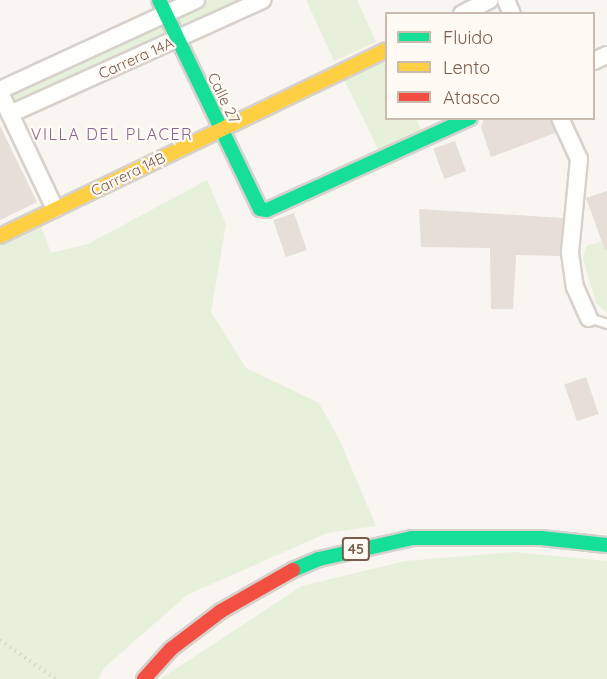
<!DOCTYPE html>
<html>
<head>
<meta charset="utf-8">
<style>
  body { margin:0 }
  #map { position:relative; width:607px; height:679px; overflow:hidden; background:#f9f5f0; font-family:Quicksand,sans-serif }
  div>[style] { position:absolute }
  .green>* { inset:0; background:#e7f0db }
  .building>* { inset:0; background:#e6ded7; transform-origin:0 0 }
  .path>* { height:4px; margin-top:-2px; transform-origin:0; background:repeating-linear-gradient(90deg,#dcd5d0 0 1.5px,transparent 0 6px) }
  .roads { filter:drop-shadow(2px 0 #d7d1cb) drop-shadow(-2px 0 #d7d1cb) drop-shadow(0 2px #d7d1cb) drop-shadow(0 -2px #d7d1cb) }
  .lane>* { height:8px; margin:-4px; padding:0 4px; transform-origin:4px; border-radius:4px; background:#fefefd }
  .street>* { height:16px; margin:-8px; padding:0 8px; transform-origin:8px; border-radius:8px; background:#fefefd }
  .fast>* { height:14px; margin:-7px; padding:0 7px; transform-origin:7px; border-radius:7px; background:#16e098 }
  .slow>* { height:14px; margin:-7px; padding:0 7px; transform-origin:7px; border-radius:7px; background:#ffcf43 }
  .jam>* { height:14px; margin:-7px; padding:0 7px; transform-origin:7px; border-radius:7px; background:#f24e42 }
  span { translate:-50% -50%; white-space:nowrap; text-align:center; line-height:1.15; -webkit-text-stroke:4.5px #fffaf3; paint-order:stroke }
  .shield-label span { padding:2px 4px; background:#fffaf3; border:2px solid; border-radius:4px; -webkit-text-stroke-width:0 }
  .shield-label { font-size:14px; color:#7a5c4d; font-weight:700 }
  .street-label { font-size:15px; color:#7a5c4d }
  .neighbourhood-label { font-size:16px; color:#846695; letter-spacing:1.5px }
  .legend { position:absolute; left:385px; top:12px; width:210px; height:108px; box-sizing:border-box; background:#fffaf3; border:2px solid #cabbb1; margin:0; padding:8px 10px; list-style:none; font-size:18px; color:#7a5c4d }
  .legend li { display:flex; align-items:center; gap:12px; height:30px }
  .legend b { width:30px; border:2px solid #cabbb1 }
</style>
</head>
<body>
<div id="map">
  <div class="green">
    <i style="clip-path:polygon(210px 0,247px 0,180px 33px,174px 16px)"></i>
    <i style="clip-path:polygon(306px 0,357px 0,376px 42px,334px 61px)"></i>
    <i style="clip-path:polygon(162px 20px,171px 38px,13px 107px,6px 92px)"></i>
    <i style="clip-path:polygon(386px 58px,386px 118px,416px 119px,422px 132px,380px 153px,344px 79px)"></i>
    <i style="clip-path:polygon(207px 180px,226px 224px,211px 312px,246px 368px,319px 403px,340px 441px,376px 526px,327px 533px,187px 595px,104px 668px,98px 679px,0 679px,0 245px,41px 226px,51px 253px,88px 244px)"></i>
    <i style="clip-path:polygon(607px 240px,607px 313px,596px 303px,583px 259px,586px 246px)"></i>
    <i style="clip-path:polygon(514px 552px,607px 561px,607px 679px,160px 679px,302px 586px,405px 561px)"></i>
  </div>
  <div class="building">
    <i style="clip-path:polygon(484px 118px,550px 118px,555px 133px,491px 157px,481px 127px)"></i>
    <i style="clip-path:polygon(0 126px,37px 202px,0 220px)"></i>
    <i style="left:455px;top:141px;width:32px;height:23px;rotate:70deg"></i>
    <i style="clip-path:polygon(607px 191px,607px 250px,605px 250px,586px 198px)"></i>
    <i style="clip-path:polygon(419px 209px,563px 218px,560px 256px,516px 255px,513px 309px,491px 309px,490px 248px,421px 247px)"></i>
    <i style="left:294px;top:213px;width:39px;height:22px;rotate:71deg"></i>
    <i style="left:586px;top:377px;width:39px;height:23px;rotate:71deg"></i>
  </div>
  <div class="path">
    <i style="left:0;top:640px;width:68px;rotate:34.9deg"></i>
  </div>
  <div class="roads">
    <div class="lane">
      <i style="left:589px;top:318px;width:19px;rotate:18deg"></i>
    </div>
    <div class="street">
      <i style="left:506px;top:0;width:15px;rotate:67deg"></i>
      <i style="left:462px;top:14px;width:31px;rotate:-27deg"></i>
      <i style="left:594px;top:61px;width:14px;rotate:-25deg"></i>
      <i style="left:0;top:90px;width:216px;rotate:-24.7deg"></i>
      <i style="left:0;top:93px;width:128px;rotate:64.6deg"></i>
      <i style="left:10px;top:114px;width:277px;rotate:-24.3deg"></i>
      <i style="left:560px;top:118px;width:45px;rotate:65.1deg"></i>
      <i style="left:579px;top:159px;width:94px;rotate:95.5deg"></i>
      <i style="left:570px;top:253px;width:34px;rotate:82deg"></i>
      <i style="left:575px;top:287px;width:34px;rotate:66deg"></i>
    </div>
    <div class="fast">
      <i style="left:159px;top:0;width:232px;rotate:64.2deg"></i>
      <i style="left:260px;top:209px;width:7px;rotate:8deg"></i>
      <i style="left:267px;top:210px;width:223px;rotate:-24.4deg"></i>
      <i style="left:293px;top:570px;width:28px;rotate:-23deg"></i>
      <i style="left:319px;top:559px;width:95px;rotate:-12.7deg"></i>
      <i style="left:412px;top:538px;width:129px"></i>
      <i style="left:541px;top:538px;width:66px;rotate:6.1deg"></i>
    </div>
    <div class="slow">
      <i style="left:0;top:236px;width:428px;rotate:-25.7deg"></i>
    </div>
    <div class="jam">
      <i style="left:144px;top:679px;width:40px;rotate:-48deg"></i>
      <i style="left:171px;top:649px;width:63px;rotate:-37.2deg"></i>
      <i style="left:221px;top:611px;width:83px;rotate:-29.7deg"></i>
    </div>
  </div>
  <div class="shield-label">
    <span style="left:356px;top:549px">45</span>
  </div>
  <div class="street-label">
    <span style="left:136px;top:58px;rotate:-24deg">Carrera 14A</span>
    <span style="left:224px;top:98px;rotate:64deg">Calle 27</span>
    <span style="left:128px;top:174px;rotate:-26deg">Carrera 14B</span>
  </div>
  <div class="neighbourhood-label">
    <span style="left:112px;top:134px">VILLA DEL PLACER</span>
  </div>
  <ul class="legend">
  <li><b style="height:8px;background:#16e098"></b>Fluido</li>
  <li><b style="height:8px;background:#ffcf43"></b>Lento</li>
  <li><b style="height:8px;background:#f24e42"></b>Atasco</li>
  </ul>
</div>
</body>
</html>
